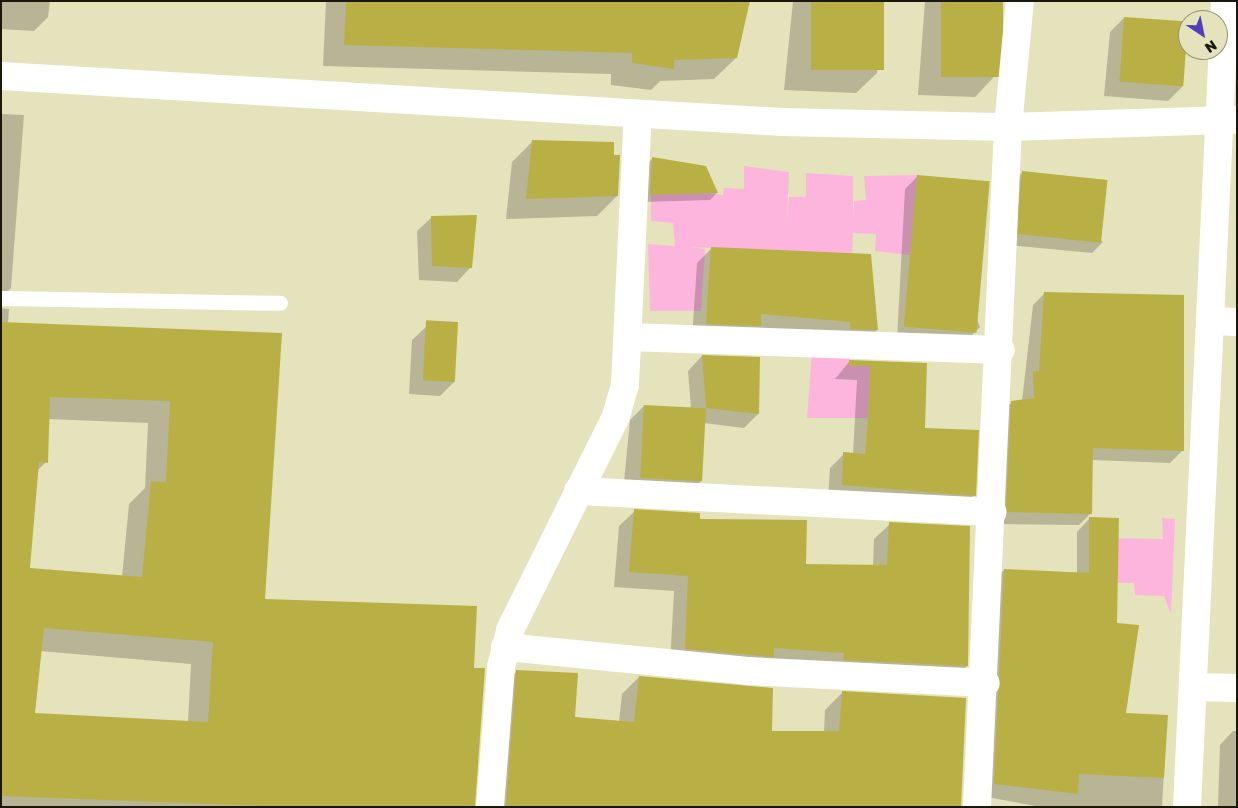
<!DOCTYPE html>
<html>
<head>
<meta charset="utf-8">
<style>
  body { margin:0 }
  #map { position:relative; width:1238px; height:808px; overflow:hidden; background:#e5e3bb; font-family:"Golos Text",sans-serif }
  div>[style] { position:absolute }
  .green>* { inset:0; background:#fdb5dd }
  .shadow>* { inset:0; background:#0003 }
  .building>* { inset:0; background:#b8b045; transform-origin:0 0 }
  .service>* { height:15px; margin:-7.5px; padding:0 7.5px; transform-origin:7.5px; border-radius:7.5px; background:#fff }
  .minor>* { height:28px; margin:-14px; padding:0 14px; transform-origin:14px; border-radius:14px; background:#fff }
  span { translate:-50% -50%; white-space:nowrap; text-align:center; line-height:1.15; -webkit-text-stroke:4px #e5e3bb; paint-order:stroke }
  .frame { position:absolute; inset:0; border:2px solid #191809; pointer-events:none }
  .north { position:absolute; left:1178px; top:10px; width:50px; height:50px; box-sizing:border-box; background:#e5e3bb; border:1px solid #939274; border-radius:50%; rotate:146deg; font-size:14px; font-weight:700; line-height:20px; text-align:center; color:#191809 }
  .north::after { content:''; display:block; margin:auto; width:18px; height:22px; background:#533eb5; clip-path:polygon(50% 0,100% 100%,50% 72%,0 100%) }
</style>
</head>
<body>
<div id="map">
  <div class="green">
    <i style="clip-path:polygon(744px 166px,789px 172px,787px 221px,789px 197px,806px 197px,806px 173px,853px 176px,853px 218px,854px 201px,866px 200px,864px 176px,917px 175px,917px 256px,875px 251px,876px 234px,853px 233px,852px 254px,691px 247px,705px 249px,701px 311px,650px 311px,648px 244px,675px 246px,673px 223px,651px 221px,651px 188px,723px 195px,724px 188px,744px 189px)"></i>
    <i style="clip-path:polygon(812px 351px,849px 353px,849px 366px,870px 366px,868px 418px,807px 418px)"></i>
    <i style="clip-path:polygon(1162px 518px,1175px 519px,1171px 614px,1164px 596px,1135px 595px,1134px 583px,1118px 583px,1108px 538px,1163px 539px)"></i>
  </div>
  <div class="shadow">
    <i style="clip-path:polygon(1px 1px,50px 1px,48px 17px,34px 31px,1px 29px)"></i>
    <i style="clip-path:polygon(326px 1px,614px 1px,736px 58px,714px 79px,660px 81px,651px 90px,611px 85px,611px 74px,323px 66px)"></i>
    <i style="clip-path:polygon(793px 1px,883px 1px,877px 73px,856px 93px,784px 90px)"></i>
    <i style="clip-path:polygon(925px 1px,1001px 1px,993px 78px,975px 97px,918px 95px)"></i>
    <i style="clip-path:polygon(1124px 18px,1188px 24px,1182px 87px,1168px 101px,1104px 96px,1110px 32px)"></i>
    <i style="clip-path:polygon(1px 114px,24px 115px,11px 288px,1px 298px)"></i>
    <i style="clip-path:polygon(532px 142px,617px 196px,597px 216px,506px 219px,512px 162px)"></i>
    <i style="clip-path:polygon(652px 159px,717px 193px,710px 200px,643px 202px,645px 166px)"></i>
    <i style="clip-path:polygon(1022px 173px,1103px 242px,1092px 253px,1008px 245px,1011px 184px)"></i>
    <i style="clip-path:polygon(918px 176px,980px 327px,967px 340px,897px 339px,905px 189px)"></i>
    <i style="clip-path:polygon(432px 217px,471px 267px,457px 282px,419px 280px,417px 231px)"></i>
    <i style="clip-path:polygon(711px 249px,877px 330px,863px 344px,692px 338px,697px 263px)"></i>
    <i style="clip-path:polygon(1045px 293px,1182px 451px,1170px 463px,1092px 460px,1091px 513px,1079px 525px,995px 524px,999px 414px,1012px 402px,1022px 401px,1033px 305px)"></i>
    <i style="clip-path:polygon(evenodd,1px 308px,9px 309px,8px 323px,281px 334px,263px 600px,473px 669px,474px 807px,1px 807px,1px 308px,48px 419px,148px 423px,145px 488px,129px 504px,122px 577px,28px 570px,37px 471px,46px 462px,48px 419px,1px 308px,40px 651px,191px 664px,188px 722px,33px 714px,40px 651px)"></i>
    <i style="clip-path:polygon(427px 326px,454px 382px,440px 396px,409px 394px,412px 340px)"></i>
    <i style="clip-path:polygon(702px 356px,759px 358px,758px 414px,744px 428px,704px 423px,701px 481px,687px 495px,623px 492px,630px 420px,644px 406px,691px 408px,688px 371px)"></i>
    <i style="clip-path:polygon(849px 362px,926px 364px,923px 430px,974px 495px,961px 509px,828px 498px,830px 468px,844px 454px,853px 454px,857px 380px,835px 379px)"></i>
    <i style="clip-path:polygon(635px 511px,699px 520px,805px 565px,873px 566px,874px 539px,890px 524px,967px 666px,951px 681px,670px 664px,674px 591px,614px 587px,619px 526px)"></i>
    <i style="clip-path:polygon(1089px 519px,1116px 624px,1124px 714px,1167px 716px,1162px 807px,1041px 807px,981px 796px,991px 583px,1004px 570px,1077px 573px,1077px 532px)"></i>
    <i style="clip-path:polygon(517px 671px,573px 719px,619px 722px,622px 694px,639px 677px,770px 733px,824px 732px,825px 710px,842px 693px,960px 807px,491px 807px,500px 688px)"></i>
    <i style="clip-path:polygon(1233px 731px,1237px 731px,1237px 807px,1218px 807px,1220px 745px)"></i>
  </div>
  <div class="building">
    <i style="clip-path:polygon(346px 1px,750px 1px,737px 58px,674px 60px,674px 69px,632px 63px,632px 53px,344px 45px)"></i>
    <i style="left:811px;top:1px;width:73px;height:69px"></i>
    <i style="left:941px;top:1px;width:62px;height:76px"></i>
    <i style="left:1124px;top:17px;width:64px;height:65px;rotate:4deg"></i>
    <i style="clip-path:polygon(532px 140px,614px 142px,614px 155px,620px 155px,618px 196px,526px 199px)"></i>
    <i style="clip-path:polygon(652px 157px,706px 166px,718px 193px,650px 195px)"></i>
    <i style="left:1022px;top:171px;width:86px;height:63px;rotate:6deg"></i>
    <i style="left:917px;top:175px;width:73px;height:152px;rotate:5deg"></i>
    <i style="clip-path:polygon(477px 215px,472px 268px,432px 266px,431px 216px)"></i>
    <i style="clip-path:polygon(711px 247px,871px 254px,878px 330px,850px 329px,850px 322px,761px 314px,761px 326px,706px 324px)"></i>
    <i style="clip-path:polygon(1044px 292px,1184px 295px,1184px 451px,1093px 448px,1092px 514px,1007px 512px,1006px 507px,1011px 401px,1034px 398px,1033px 371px,1039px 372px)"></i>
    <i style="clip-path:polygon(evenodd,1px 322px,282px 333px,265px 599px,477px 606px,474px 668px,485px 668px,475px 807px,287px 807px,1px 796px,1px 322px,50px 397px,170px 401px,166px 482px,151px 481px,142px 577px,30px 568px,39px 462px,48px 463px,50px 397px,1px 322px,44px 628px,213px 642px,208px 722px,35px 713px,44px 628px)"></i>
    <i style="left:458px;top:322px;width:60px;height:32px;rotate:93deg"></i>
    <i style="clip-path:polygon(702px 355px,760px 357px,759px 414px,706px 408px)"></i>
    <i style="clip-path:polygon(849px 360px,927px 363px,925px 428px,979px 430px,976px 496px,842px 485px,843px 452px,865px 454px,868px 418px,870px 366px,849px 366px)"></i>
    <i style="left:644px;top:405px;width:62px;height:73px;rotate:3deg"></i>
    <i style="clip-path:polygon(634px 509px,700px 513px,700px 519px,807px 520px,806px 564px,887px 565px,889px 522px,970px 526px,968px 666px,843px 660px,844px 653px,774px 648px,774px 657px,685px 649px,688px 576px,629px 572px)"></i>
    <i style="clip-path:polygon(1089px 517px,1119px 518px,1117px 623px,1139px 625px,1126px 713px,1168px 715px,1164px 778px,1079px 774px,1078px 794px,994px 784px,1004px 569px,1089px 573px)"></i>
    <i style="clip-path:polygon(516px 670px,578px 673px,575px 717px,634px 722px,639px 676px,773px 688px,772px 731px,839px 731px,842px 691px,966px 698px,961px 807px,506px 807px)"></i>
  </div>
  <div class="service">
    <i style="left:1px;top:298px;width:279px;rotate:1deg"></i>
  </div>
  <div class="minor">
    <i style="left:1px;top:76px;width:782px;rotate:3.37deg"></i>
    <i style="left:782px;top:122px;width:226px;rotate:1.3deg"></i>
    <i style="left:1008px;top:127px;width:229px;rotate:-1.8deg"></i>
    <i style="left:1211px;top:321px;width:26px;rotate:2deg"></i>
    <i style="left:628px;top:337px;width:373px;rotate:2deg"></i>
    <i style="left:578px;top:491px;width:415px;rotate:2.9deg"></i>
    <i style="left:505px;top:647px;width:244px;rotate:5.6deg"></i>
    <i style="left:748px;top:671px;width:238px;rotate:2.9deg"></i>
    <i style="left:1193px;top:687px;width:44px;rotate:1.3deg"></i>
    <i style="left:490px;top:807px;width:140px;rotate:-85.5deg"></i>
    <i style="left:501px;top:667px;width:38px;rotate:-76deg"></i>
    <i style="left:510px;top:630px;width:239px;rotate:-63.6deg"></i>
    <i style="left:616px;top:416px;width:32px;rotate:-74deg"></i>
    <i style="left:625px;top:385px;width:271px;rotate:-87.3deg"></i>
    <i style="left:977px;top:807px;width:681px;rotate:-87.39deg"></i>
    <i style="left:1008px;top:127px;width:127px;rotate:-84.6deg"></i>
    <i style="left:1187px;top:807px;width:807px;rotate:-87.3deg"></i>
  </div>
  <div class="frame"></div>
  <div class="north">N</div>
</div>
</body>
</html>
